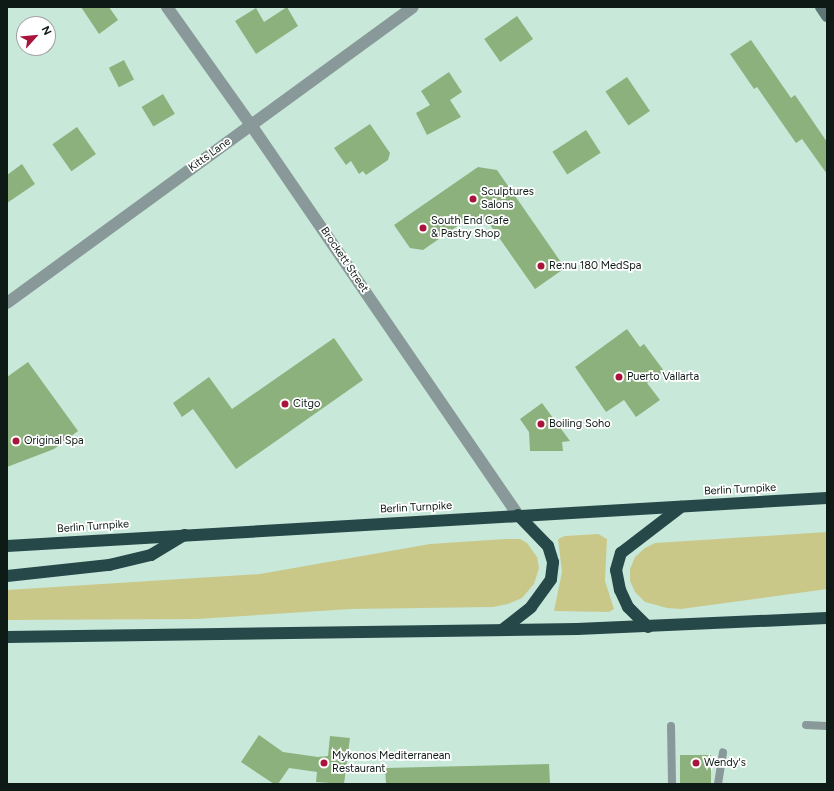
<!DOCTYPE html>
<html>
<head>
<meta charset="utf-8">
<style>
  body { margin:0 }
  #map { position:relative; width:834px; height:791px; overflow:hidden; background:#c8e8da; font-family:Figtree,sans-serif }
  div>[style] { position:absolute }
  .green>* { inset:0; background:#cac889 }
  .building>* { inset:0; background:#8cb17c; transform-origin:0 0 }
  .lane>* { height:8px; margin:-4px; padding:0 4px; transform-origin:4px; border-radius:4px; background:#899898 }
  .street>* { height:12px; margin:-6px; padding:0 6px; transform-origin:6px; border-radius:6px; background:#899898 }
  .secondary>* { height:12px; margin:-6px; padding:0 6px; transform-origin:6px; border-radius:6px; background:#5f7676 }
  .highway>* { height:12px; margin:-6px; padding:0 6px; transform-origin:6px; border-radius:6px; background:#274849 }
  .dots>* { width:11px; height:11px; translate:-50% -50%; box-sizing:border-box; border:2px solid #fff; border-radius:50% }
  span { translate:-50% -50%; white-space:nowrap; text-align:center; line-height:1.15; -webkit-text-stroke:3.5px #fff; paint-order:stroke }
  .street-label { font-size:11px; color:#0e1a15 }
  .poi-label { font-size:11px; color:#0e1a15 }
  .left { translate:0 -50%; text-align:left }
  .frame { position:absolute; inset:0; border:8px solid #0e1a15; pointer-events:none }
  .north { position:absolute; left:16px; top:16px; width:40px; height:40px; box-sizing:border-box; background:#fff; border:1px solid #9fa3a1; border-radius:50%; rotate:63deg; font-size:11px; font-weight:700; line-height:16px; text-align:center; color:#0e1a15 }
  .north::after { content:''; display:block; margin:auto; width:14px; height:18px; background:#aa143a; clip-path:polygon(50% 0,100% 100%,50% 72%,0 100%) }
</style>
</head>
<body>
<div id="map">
  <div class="green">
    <i style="clip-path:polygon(827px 532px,827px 589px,681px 609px,667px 608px,645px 602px,635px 592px,630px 581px,630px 569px,635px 557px,645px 548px,655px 543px)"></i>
    <i style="clip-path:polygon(598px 534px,607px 539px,605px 581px,614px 609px,609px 612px,554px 611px,562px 572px,558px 539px,565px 536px)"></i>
    <i style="clip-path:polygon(505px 539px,520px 539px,527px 543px,537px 557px,539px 568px,534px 584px,522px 598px,508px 604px,493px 607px,351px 609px,196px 619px,7px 620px,7px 590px,260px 574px,430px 544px)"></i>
  </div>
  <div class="building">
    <i style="clip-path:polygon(81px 7px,109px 7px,118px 20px,99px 34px)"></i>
    <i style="clip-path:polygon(287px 7px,298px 26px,256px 54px,235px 21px,256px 8px,264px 22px)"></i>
    <i style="left:517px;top:16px;width:28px;height:40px;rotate:55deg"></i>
    <i style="clip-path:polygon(751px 40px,791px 98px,795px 95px,827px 142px,827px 174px,802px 139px,796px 143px,757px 87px,754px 89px,730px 54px)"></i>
    <i style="left:124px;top:60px;width:22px;height:17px;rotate:63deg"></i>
    <i style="clip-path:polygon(449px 72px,462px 92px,450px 100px,461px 117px,427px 135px,416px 113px,430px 105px,421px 91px)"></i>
    <i style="left:627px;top:77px;width:41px;height:26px;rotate:56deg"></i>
    <i style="left:163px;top:94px;width:23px;height:25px;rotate:59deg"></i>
    <i style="clip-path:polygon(370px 124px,390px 153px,388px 160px,366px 175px,363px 171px,359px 174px,351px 161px,346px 165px,334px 148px)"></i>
    <i style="left:77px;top:127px;width:33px;height:30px;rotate:55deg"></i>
    <i style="left:586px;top:130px;width:27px;height:40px;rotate:57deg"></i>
    <i style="clip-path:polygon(22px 164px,35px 184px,7px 203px,7px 175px)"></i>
    <i style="clip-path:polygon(478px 167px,497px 170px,565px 268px,535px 289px,488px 222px,469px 218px,423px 250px,410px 248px,394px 225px)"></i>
    <i style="clip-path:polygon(627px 329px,640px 347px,644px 344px,664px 371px,647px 383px,660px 400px,636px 417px,624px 400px,606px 412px,575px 367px)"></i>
    <i style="clip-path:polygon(334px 338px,363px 380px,236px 469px,193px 409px,182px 417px,173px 403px,209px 377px,232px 409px)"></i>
    <i style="clip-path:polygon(28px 362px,78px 431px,54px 449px,7px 467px,7px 377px)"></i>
    <i style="clip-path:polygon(542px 403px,570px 441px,562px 442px,563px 451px,530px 451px,529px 432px,520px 419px)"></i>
    <i style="clip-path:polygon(259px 735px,283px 752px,318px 757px,328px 756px,330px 736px,350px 738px,344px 784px,316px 782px,317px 772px,289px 768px,278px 784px,274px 784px,241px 762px)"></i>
    <i style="left:680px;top:755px;width:31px;height:29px"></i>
    <i style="clip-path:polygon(549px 764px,550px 784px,386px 784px,385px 768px)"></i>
  </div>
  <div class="lane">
    <i style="left:806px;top:725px;width:21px;rotate:3deg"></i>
    <i style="left:671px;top:726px;width:58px;rotate:89deg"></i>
    <i style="left:718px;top:784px;width:32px;rotate:-81deg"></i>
  </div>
  <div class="street">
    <i style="left:167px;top:7px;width:145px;rotate:54.6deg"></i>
    <i style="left:251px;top:125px;width:473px;rotate:55.6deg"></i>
    <i style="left:7px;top:303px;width:502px;rotate:-36.09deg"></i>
  </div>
  <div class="secondary">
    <i style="left:821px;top:7px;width:11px;rotate:56deg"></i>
  </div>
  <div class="highway">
    <i style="left:7px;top:546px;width:821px;rotate:-3.35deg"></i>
    <i style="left:7px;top:576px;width:103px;rotate:-6.2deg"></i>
    <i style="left:109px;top:565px;width:43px;rotate:-13.4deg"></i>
    <i style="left:151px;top:555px;width:39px;rotate:-31deg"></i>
    <i style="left:648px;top:627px;width:28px;rotate:-135deg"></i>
    <i style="left:628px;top:607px;width:19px;rotate:-115deg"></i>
    <i style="left:620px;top:590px;width:20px;rotate:-101deg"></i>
    <i style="left:616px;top:570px;width:18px;rotate:-74deg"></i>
    <i style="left:621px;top:553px;width:76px;rotate:-37.5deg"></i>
    <i style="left:502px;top:630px;width:37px;rotate:-38deg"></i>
    <i style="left:531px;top:607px;width:34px;rotate:-54deg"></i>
    <i style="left:551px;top:579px;width:17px;rotate:-83deg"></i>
    <i style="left:553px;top:562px;width:17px;rotate:-107deg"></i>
    <i style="left:548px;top:546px;width:43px;rotate:-134.1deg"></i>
    <i style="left:7px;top:637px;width:570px;rotate:-0.8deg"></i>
    <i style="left:577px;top:629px;width:250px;rotate:-2.5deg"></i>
  </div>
  <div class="dots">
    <i style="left:473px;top:199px;background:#aa143a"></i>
    <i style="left:423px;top:228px;background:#aa143a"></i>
    <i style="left:541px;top:266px;background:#aa143a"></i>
    <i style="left:619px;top:377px;background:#aa143a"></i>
    <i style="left:285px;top:404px;background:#aa143a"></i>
    <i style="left:541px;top:424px;background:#aa143a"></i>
    <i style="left:16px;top:441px;background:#aa143a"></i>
    <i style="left:324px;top:763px;background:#aa143a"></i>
    <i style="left:696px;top:763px;background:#aa143a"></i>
  </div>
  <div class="street-label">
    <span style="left:210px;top:155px;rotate:-36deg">Kitts Lane</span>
    <span style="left:344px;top:260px;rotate:56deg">Brockett Street</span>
    <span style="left:740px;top:490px;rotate:-3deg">Berlin Turnpike</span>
    <span style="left:416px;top:508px;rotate:-3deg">Berlin Turnpike</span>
    <span style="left:93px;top:527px;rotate:-4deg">Berlin Turnpike</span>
  </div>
  <div class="poi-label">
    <span class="left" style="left:481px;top:199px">Sculptures<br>Salons</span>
    <span class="left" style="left:431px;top:228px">South End Cafe<br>&amp; Pastry Shop</span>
    <span class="left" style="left:549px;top:266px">Re:nu 180 MedSpa</span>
    <span class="left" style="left:627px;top:377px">Puerto Vallarta</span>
    <span class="left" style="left:293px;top:404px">Citgo</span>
    <span class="left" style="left:549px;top:424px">Boiling Soho</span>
    <span class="left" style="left:24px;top:441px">Original Spa</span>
    <span class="left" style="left:332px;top:763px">Mykonos Mediterranean<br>Restaurant</span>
    <span class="left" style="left:704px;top:763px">Wendy's</span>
  </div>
  <div class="frame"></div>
  <div class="north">N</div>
</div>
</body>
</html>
